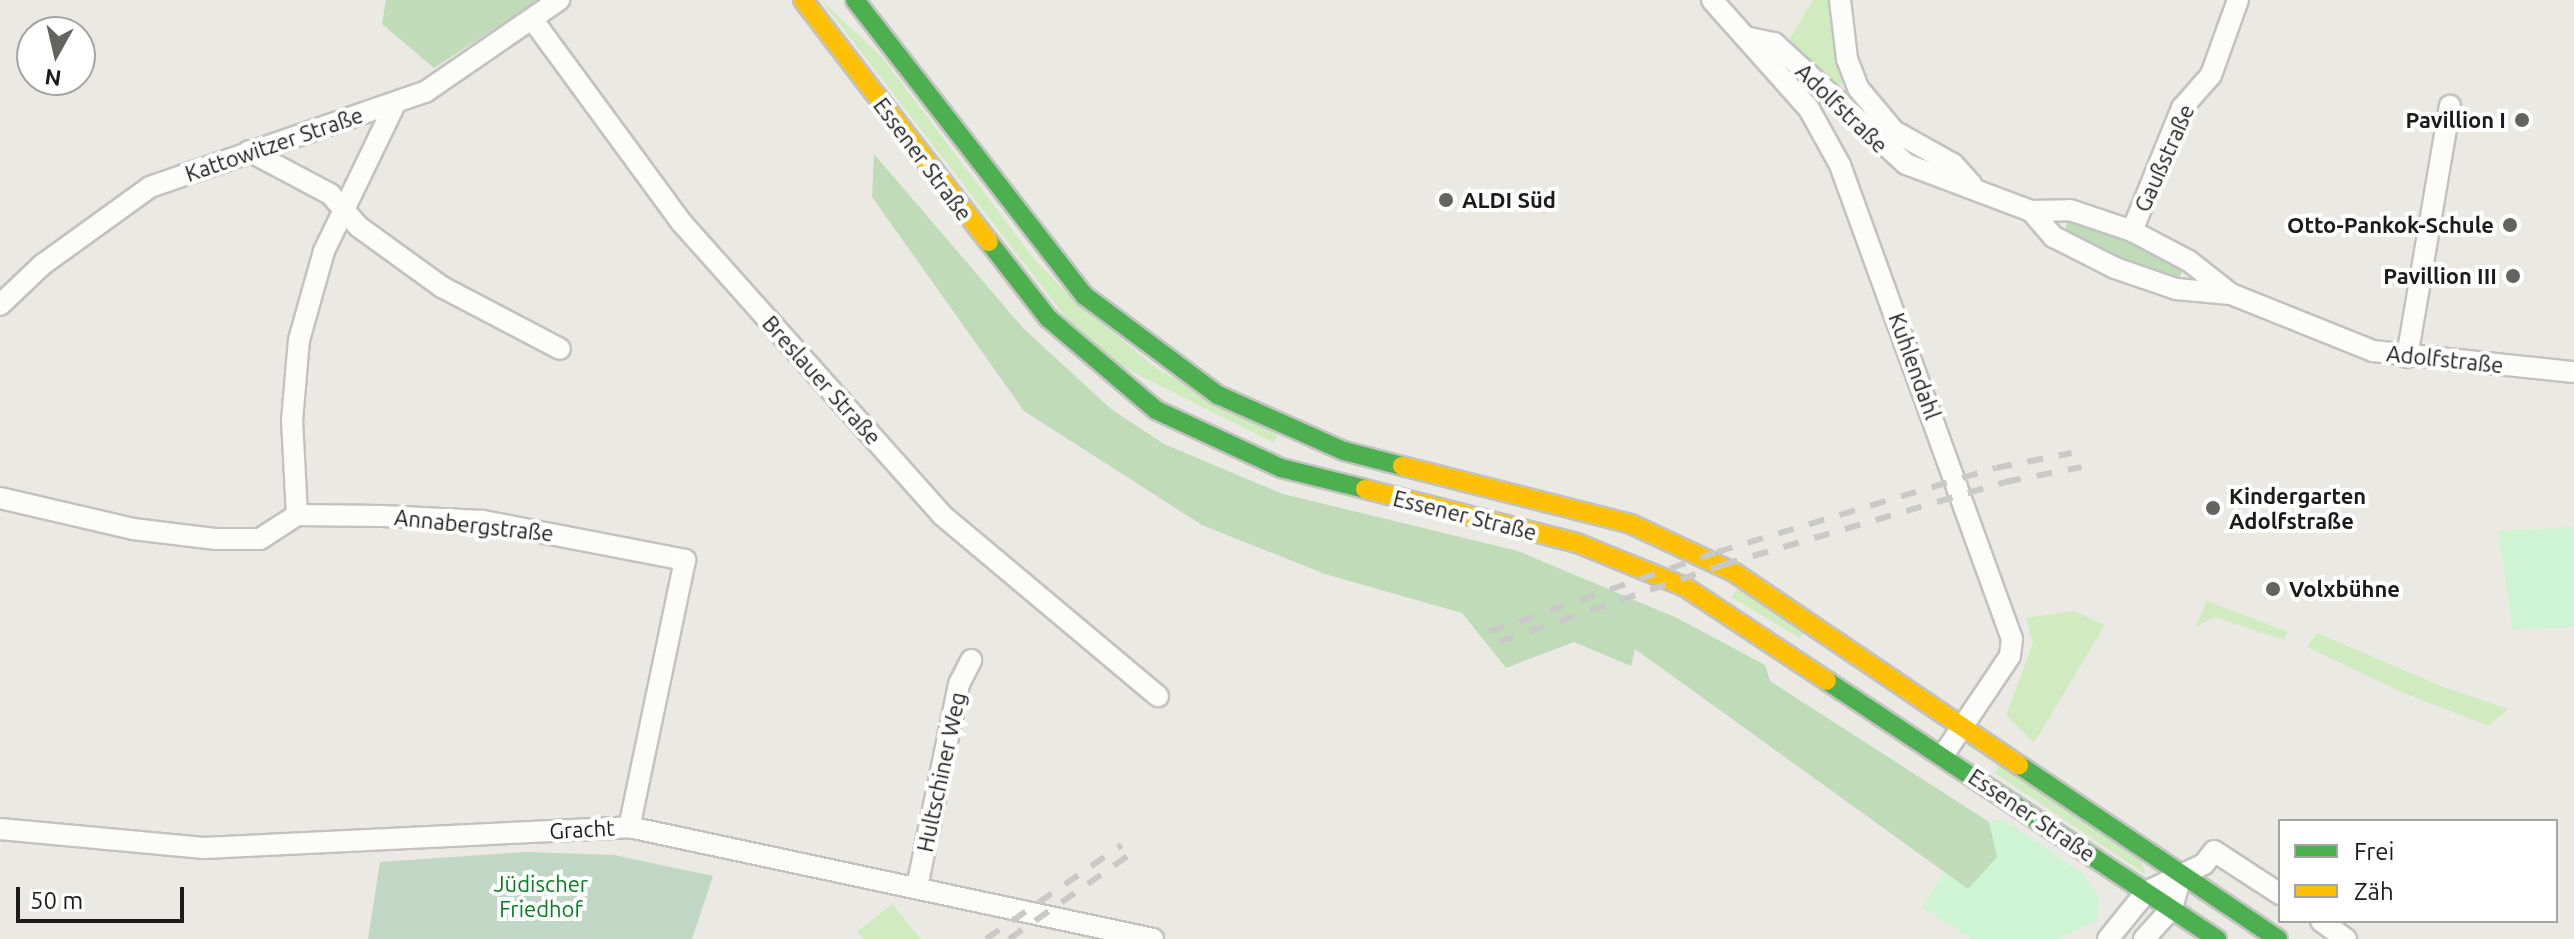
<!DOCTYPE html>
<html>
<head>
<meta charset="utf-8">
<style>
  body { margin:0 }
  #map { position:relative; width:2574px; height:939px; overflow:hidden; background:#eae9e4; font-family:Ubuntu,sans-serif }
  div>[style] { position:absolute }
  .grass>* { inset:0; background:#d1ebc0; transform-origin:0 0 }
  .forest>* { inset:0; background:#bfdbb7 }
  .cemetery>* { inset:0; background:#c1d7c5 }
  .park>* { inset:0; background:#cef4d4 }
  .roads { filter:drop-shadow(2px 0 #c2c2c0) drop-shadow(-2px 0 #c2c2c0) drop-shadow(0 2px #c2c2c0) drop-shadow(0 -2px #c2c2c0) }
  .street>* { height:20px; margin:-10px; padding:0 10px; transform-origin:10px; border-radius:10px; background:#fcfcfb }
  .fast>* { height:18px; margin:-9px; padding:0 9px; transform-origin:9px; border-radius:9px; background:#4caf50 }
  .slow>* { height:18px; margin:-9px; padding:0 9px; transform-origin:9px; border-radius:9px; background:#ffc107 }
  .rail>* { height:6px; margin-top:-3px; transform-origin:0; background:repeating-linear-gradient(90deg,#c9c9c8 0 16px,transparent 0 32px) }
  .dots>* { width:22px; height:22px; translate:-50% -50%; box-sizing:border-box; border:4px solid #fff; border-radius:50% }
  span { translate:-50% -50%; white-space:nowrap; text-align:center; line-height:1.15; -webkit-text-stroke:8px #fff; paint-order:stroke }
  .street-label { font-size:22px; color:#1b1b1b }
  .poi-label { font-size:22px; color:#1b1b1b; font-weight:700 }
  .right { translate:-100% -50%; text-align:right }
  .left { translate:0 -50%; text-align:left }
  .park-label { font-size:22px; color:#047f1e }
  .legend { position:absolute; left:2278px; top:819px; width:280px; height:104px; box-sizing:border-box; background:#fff; border:2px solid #a4a4a4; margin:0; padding:10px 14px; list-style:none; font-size:24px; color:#1b1b1b }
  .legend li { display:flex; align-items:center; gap:16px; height:40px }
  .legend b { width:40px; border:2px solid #a4a4a4 }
  .north { position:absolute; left:16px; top:16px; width:80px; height:80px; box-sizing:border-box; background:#fff; border:2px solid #a4a4a4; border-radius:50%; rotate:188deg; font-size:22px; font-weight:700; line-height:32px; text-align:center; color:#1b1b1b }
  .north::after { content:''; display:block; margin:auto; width:28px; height:36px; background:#636361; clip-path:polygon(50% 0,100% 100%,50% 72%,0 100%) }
  .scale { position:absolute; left:16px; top:887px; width:168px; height:36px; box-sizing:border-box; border:4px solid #1b1b1b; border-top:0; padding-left:10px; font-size:24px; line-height:28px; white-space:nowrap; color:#1b1b1b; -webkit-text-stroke:6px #fff; paint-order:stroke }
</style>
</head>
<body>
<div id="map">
  <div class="grass">
    <i style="clip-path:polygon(821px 0,882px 57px,1034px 259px,1076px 302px,1156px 368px,1277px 435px,1274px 443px,1109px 360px,1077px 332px)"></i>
    <i style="clip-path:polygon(1813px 0,1838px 0,1845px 84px,1826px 87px,1785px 46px)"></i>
    <i style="left:1737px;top:589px;width:79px;height:10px;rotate:31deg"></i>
    <i style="clip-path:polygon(2207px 601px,2288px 632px,2284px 640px,2214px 617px,2195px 628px)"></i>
    <i style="clip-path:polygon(2073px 611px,2105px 625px,2034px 743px,2006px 715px,2033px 643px,2026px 618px)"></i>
    <i style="clip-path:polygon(2317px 633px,2443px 687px,2508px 709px,2489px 726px,2404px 693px,2307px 647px)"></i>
    <i style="clip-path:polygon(2002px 762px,2139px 857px,2146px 875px,1995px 773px)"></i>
    <i style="clip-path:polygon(892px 904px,921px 939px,863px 939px,857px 932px)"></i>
  </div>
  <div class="forest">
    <i style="clip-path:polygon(386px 0,539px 0,434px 68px,382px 24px)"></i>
    <i style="clip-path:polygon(874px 154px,1023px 328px,1111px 409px,1164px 444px,1283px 494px,1518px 551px,1677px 618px,1765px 665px,1770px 681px,1989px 822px,1998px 857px,1968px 889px,1635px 649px,1631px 666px,1574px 642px,1506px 668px,1462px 613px,1325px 574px,1202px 525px,1024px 411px,872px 197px)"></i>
    <i style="clip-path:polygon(2068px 218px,2105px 226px,2164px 258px,2182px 271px,2180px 278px,2158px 277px,2064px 236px)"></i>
  </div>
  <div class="cemetery">
    <i style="clip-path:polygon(526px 852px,614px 855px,713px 876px,692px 939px,368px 939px,380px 862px)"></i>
  </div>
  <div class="park">
    <i style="clip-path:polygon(2574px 527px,2574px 627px,2513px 630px,2498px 531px)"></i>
    <i style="clip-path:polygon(2002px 819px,2083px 874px,2099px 898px,2097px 920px,2058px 939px,1972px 939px,1922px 907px,1944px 873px,1968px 889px,1997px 857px,1989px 822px)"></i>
  </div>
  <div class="roads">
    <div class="street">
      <i style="left:1712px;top:0;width:146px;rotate:48.3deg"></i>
      <i style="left:1809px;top:109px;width:64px;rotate:61deg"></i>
      <i style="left:1840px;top:165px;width:504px;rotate:70.06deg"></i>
      <i style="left:2012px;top:639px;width:17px;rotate:97deg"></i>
      <i style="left:2010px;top:656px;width:118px;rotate:124deg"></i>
      <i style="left:1840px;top:0;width:59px;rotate:83.2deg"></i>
      <i style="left:1847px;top:59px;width:31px;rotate:69deg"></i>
      <i style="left:1858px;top:88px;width:56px;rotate:50.1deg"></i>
      <i style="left:1894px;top:131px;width:68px;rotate:29.2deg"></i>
      <i style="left:1953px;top:164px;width:28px;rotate:48deg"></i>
      <i style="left:532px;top:19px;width:253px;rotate:53.7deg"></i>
      <i style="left:682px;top:223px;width:391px;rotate:48.3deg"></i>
      <i style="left:942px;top:515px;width:282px;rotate:40deg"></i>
      <i style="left:1745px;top:37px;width:30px;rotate:12deg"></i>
      <i style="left:1774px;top:43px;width:179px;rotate:42.5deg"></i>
      <i style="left:1906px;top:164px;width:134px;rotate:20.6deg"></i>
      <i style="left:2031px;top:211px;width:35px;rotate:49deg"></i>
      <i style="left:2054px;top:237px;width:68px;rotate:26.9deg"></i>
      <i style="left:2115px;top:268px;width:65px;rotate:19deg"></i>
      <i style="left:2176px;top:289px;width:55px;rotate:5.2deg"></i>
      <i style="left:2231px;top:294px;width:153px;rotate:21.9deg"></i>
      <i style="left:2373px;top:351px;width:202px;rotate:6deg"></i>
      <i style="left:249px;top:151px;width:92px;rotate:28deg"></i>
      <i style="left:330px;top:194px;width:44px;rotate:48.7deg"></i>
      <i style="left:359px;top:227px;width:102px;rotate:35.9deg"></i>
      <i style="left:442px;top:287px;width:133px;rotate:27.7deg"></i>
      <i style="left:2031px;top:211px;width:39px;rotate:-1deg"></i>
      <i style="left:2070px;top:210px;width:65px;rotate:18.7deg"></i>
      <i style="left:2132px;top:231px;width:64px;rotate:27.8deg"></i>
      <i style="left:2189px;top:261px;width:53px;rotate:38.2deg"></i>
      <i style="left:2132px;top:231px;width:133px;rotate:-67.9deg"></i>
      <i style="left:2182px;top:108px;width:44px;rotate:-48.7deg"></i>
      <i style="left:2211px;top:75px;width:80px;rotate:-70.2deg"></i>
      <i style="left:0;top:305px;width:58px;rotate:-43.6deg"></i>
      <i style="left:42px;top:265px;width:133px;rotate:-35.8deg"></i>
      <i style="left:150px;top:187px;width:291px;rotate:-19.1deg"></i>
      <i style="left:425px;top:92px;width:163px;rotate:-34.5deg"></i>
      <i style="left:2407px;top:357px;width:255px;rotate:-80.3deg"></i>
      <i style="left:0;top:498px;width:137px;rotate:13.1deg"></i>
      <i style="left:133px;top:529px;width:84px;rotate:6.9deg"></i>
      <i style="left:216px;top:539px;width:44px"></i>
      <i style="left:260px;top:539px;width:44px;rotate:-33deg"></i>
      <i style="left:297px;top:515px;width:85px;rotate:0.7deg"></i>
      <i style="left:382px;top:516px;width:101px;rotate:2.8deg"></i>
      <i style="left:483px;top:521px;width:206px;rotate:10.9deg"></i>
      <i style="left:685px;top:560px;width:273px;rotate:101.8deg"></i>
      <i style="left:297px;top:515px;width:94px;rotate:-93deg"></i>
      <i style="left:292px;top:421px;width:81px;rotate:-85.1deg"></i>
      <i style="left:299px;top:340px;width:92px;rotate:-74.3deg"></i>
      <i style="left:324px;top:251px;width:163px;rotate:-64.2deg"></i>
      <i style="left:0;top:829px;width:205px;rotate:5.3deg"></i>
      <i style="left:204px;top:848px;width:426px;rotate:-2.8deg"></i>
      <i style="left:629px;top:827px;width:536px;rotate:12.06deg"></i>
      <i style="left:917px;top:887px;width:207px;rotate:-78.3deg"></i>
      <i style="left:959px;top:684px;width:27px;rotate:-63deg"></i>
      <i style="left:2321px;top:921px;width:31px;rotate:36deg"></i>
      <i style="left:2108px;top:939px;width:60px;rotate:-51deg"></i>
      <i style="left:2146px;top:892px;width:64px;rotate:-25.8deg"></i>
      <i style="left:2204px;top:864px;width:16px;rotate:-52deg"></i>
      <i style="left:2214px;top:851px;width:79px;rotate:33.1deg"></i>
      <i style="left:2144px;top:939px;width:42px;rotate:-47.9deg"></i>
      <i style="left:2172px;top:908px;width:35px;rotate:-74deg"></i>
    </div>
    <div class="fast">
      <i style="left:855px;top:0;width:375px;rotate:52.2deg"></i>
      <i style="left:1085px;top:296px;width:166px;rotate:36.7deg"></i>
      <i style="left:1218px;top:395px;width:138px;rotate:24deg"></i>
      <i style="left:1344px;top:451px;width:60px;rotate:14.5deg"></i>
      <i style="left:989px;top:242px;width:96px;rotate:52.2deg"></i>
      <i style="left:1048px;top:318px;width:142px;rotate:40.4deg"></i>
      <i style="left:1156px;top:410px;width:138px;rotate:24.9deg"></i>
      <i style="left:1281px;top:468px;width:87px;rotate:14deg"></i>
      <i style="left:1827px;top:681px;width:468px;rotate:33.5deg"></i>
      <i style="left:2019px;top:765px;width:312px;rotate:33.9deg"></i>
    </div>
    <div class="slow">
      <i style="left:803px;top:0;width:305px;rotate:52.5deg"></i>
      <i style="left:1402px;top:466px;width:236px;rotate:14.2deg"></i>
      <i style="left:1631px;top:524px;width:115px;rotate:25.2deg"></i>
      <i style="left:1735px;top:573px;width:343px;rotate:34.1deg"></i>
      <i style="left:1365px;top:489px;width:219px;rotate:14.3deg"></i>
      <i style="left:1577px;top:543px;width:117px;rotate:22.2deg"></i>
      <i style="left:1685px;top:587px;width:170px;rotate:33.5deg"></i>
    </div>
  </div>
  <div class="rail">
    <i style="left:1489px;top:632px;width:242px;rotate:-19.3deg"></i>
    <i style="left:1717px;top:552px;width:291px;rotate:-16.8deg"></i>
    <i style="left:1996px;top:468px;width:77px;rotate:-11.2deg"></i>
    <i style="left:1499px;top:642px;width:236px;rotate:-19deg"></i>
    <i style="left:1722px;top:565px;width:295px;rotate:-16.3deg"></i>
    <i style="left:2005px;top:482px;width:78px;rotate:-11deg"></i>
    <i style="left:986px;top:939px;width:165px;rotate:-34.7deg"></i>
    <i style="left:1009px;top:939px;width:155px;rotate:-35deg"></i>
  </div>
  <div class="dots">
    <i style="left:2522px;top:120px;background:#636361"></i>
    <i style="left:1446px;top:200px;background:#636361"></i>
    <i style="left:2510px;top:225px;background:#636361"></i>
    <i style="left:2513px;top:276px;background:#636361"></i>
    <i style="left:2213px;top:508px;background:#636361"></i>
    <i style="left:2273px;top:589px;background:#636361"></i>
  </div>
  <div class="street-label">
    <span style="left:1842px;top:108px;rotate:44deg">Adolfstraße</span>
    <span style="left:274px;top:144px;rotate:-19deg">Kattowitzer Straße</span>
    <span style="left:2164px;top:158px;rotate:-66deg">Gaußstraße</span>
    <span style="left:923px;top:159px;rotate:53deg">Essener Straße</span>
    <span style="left:2445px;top:359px;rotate:6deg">Adolfstraße</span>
    <span style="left:1915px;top:366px;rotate:70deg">Kuhlendahl</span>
    <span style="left:822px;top:380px;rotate:48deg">Breslauer Straße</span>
    <span style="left:1465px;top:515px;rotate:14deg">Essener Straße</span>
    <span style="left:474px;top:525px;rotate:6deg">Annabergstraße</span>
    <span style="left:941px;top:772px;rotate:-78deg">Hultschiner Weg</span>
    <span style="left:2032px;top:815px;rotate:34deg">Essener Straße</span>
    <span style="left:582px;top:829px;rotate:-3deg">Gracht</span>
  </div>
  <div class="poi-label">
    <span class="right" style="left:2506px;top:120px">Pavillion I</span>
    <span class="left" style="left:1462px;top:200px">ALDI Süd</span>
    <span class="right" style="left:2494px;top:225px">Otto-Pankok-Schule</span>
    <span class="right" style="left:2497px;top:276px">Pavillion III</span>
    <span class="left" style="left:2229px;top:508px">Kindergarten<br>Adolfstraße</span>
    <span class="left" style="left:2289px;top:589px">Volxbühne</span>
  </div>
  <div class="park-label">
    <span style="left:541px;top:896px">Jüdischer<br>Friedhof</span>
  </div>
  <ul class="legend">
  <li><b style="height:10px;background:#4caf50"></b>Frei</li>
  <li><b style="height:10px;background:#ffc107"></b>Zäh</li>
  </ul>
  <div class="north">N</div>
  <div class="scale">50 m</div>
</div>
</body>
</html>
